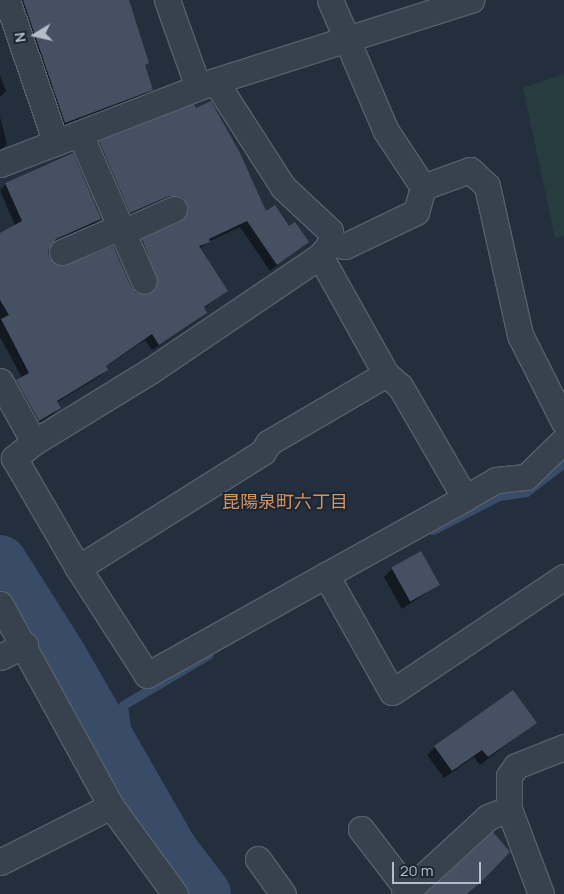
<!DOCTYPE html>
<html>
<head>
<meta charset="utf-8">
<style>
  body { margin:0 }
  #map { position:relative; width:564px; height:894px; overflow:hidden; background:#242f3e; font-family:Manrope,"Noto Sans JP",sans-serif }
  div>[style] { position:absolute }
  .green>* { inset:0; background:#263c3f }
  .shadow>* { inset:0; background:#0007 }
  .stream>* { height:9px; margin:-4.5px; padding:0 4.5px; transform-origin:4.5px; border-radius:4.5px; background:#394c67 }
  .river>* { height:54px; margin:-27px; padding:0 27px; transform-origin:27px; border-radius:27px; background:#394c67 }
  .building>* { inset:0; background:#455162; transform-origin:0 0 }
  .roads { filter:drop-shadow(1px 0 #565f6c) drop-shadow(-1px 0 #565f6c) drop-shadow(0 1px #565f6c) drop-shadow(0 -1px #565f6c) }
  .street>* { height:25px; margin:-12.5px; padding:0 12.5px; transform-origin:12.5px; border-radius:12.5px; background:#38414e }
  span { translate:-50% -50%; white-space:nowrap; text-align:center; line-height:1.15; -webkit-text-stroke:4px #1d2633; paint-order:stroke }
  .neighbourhood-label { font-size:18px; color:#d59563 }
  .north { position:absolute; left:10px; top:10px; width:50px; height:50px; -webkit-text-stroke:4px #1d2633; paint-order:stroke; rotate:261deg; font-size:14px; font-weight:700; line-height:20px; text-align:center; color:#b4bcc9 }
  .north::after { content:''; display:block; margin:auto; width:18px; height:22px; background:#b4bcc9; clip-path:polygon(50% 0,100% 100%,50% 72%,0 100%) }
  .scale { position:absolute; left:392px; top:862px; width:89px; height:22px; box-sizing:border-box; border:2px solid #b4bcc9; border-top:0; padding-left:6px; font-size:15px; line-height:18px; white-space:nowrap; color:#b4bcc9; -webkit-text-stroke:4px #1d2633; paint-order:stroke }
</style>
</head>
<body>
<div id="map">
  <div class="green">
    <i style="clip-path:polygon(564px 74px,564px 236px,555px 238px,523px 88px)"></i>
  </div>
  <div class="shadow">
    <i style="clip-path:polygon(11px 0,127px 0,147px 63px,144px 66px,152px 89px,144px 97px,57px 130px)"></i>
    <i style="clip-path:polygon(0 75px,6px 91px,0 97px)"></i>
    <i style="clip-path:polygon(193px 106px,265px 213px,308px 242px,270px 271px,240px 227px,208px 242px,199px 249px,227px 291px,203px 309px,206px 313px,199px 319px,152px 350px,145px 340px,105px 367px,107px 370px,100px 376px,56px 403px,59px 408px,53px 414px,32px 427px,10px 388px,22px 378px,0 337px,0 234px,15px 226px,0 190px,6px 184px,100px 219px,93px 226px,50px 244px,47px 250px,48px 259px,60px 267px,148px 295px,152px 290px,136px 247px,142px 240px,180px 223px,181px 211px,123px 219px,93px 149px,100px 142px)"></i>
    <i style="clip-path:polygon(0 117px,7px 144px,0 151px)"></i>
    <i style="clip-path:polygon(392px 569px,438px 585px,402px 609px,384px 577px)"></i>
    <i style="clip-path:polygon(535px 723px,480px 765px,474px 757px,444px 778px,427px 755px,435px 747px)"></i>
  </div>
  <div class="stream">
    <i style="left:433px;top:530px;width:74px;rotate:-27.3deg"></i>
    <i style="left:499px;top:496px;width:27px;rotate:-8deg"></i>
    <i style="left:526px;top:492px;width:48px;rotate:-37.3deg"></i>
    <i style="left:127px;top:776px;width:16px;rotate:-79deg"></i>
    <i style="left:130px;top:760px;width:55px;rotate:-97.3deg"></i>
    <i style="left:123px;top:705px;width:99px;rotate:-30.5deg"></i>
  </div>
  <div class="river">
    <i style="left:0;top:562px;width:112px;rotate:57.7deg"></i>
    <i style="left:60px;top:657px;width:224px;rotate:60.2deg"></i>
    <i style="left:171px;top:851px;width:54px;rotate:52.5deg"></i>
  </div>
  <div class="building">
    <i style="clip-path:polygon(23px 0,129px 0,149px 63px,145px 65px,153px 90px,65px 123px)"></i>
    <i style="clip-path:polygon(211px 101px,240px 153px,266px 211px,275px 205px,289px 226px,295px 222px,309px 242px,277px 265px,247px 221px,209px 239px,210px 242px,199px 246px,228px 291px,204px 307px,207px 313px,159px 345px,152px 334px,106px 366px,108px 370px,57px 401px,61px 408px,39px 421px,16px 380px,29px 373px,1px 319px,9px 315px,0 300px,0 233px,22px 221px,5px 183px,73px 153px,101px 219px,56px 239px,48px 250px,49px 258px,60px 266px,67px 265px,113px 246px,131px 287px,136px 293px,149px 294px,158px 282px,142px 239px,180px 222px,186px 217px,187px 204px,182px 197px,169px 196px,130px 213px,99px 141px,194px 104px,196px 108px)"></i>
    <i style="left:421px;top:551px;width:39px;height:34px;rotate:61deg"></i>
    <i style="clip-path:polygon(513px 690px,537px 723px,488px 757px,482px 750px,452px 771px,434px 746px)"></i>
    <i style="clip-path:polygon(493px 832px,510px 852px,483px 880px,467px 894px,425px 894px)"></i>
  </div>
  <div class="roads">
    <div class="street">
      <i style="left:7px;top:0;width:151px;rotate:71.1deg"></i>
      <i style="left:167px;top:0;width:92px;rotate:70.4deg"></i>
      <i style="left:330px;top:0;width:142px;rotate:66.9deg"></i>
      <i style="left:386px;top:131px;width:67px;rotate:56.5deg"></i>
      <i style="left:423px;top:187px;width:50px;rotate:-19.9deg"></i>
      <i style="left:470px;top:170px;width:23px;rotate:43deg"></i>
      <i style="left:487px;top:186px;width:153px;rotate:77.5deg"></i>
      <i style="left:520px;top:335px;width:97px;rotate:63.2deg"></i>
      <i style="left:215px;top:81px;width:269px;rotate:-17.6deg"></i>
      <i style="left:80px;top:134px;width:160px;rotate:66.5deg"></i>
      <i style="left:0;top:164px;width:230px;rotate:-21.1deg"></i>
      <i style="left:215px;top:81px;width:126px;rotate:57.3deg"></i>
      <i style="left:283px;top:187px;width:64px;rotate:43.1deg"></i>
      <i style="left:330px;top:231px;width:12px;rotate:85deg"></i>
      <i style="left:331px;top:243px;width:17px;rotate:130deg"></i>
      <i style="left:320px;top:256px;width:135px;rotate:60.8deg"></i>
      <i style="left:123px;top:232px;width:56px;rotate:-24.3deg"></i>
      <i style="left:331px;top:243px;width:14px;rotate:12deg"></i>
      <i style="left:345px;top:246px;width:79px;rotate:-25.6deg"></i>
      <i style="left:416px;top:212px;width:26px;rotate:-74deg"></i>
      <i style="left:62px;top:252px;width:63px;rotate:-23.3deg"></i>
      <i style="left:320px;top:256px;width:205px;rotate:145.9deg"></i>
      <i style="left:150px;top:371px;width:136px;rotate:148.5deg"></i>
      <i style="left:34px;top:442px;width:26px;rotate:141deg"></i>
      <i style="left:14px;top:458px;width:127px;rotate:59.8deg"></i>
      <i style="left:78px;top:568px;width:127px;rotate:57.2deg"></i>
      <i style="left:147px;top:675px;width:205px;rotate:-29.2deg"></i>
      <i style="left:0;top:381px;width:70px;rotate:60.9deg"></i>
      <i style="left:465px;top:498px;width:36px;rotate:-30deg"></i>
      <i style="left:496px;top:480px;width:30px;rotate:-6deg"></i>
      <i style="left:526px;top:477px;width:53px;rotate:-44.2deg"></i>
      <i style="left:78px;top:568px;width:218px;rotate:-32.1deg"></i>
      <i style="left:263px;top:452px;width:10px;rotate:-61deg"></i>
      <i style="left:268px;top:443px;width:137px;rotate:-30.3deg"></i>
      <i style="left:386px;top:374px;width:18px;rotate:41deg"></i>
      <i style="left:400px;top:386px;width:129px;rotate:59.9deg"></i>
      <i style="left:465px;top:498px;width:159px;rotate:151deg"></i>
      <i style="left:326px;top:575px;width:134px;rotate:60.6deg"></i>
      <i style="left:392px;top:692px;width:207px;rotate:-33.8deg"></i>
      <i style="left:0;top:604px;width:230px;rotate:61.2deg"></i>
      <i style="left:111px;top:806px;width:109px;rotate:54deg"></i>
      <i style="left:0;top:657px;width:28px;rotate:-26deg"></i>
      <i style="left:361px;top:829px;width:77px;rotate:52.4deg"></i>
      <i style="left:258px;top:859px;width:43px;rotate:54.5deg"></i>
      <i style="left:0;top:862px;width:124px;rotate:-26.8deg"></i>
      <i style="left:404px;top:894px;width:114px;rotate:-42.5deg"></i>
      <i style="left:488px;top:817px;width:22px;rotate:-21deg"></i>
      <i style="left:541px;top:894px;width:91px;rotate:-110.6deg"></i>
      <i style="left:509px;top:809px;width:33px;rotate:-90deg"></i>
      <i style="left:509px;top:776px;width:12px;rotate:-55deg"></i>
      <i style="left:516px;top:766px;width:52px;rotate:-21.6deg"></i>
    </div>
  </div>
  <div class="neighbourhood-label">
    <span style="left:285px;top:501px">昆陽泉町六丁目</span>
  </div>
  <div class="north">N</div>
  <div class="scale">20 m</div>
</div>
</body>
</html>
